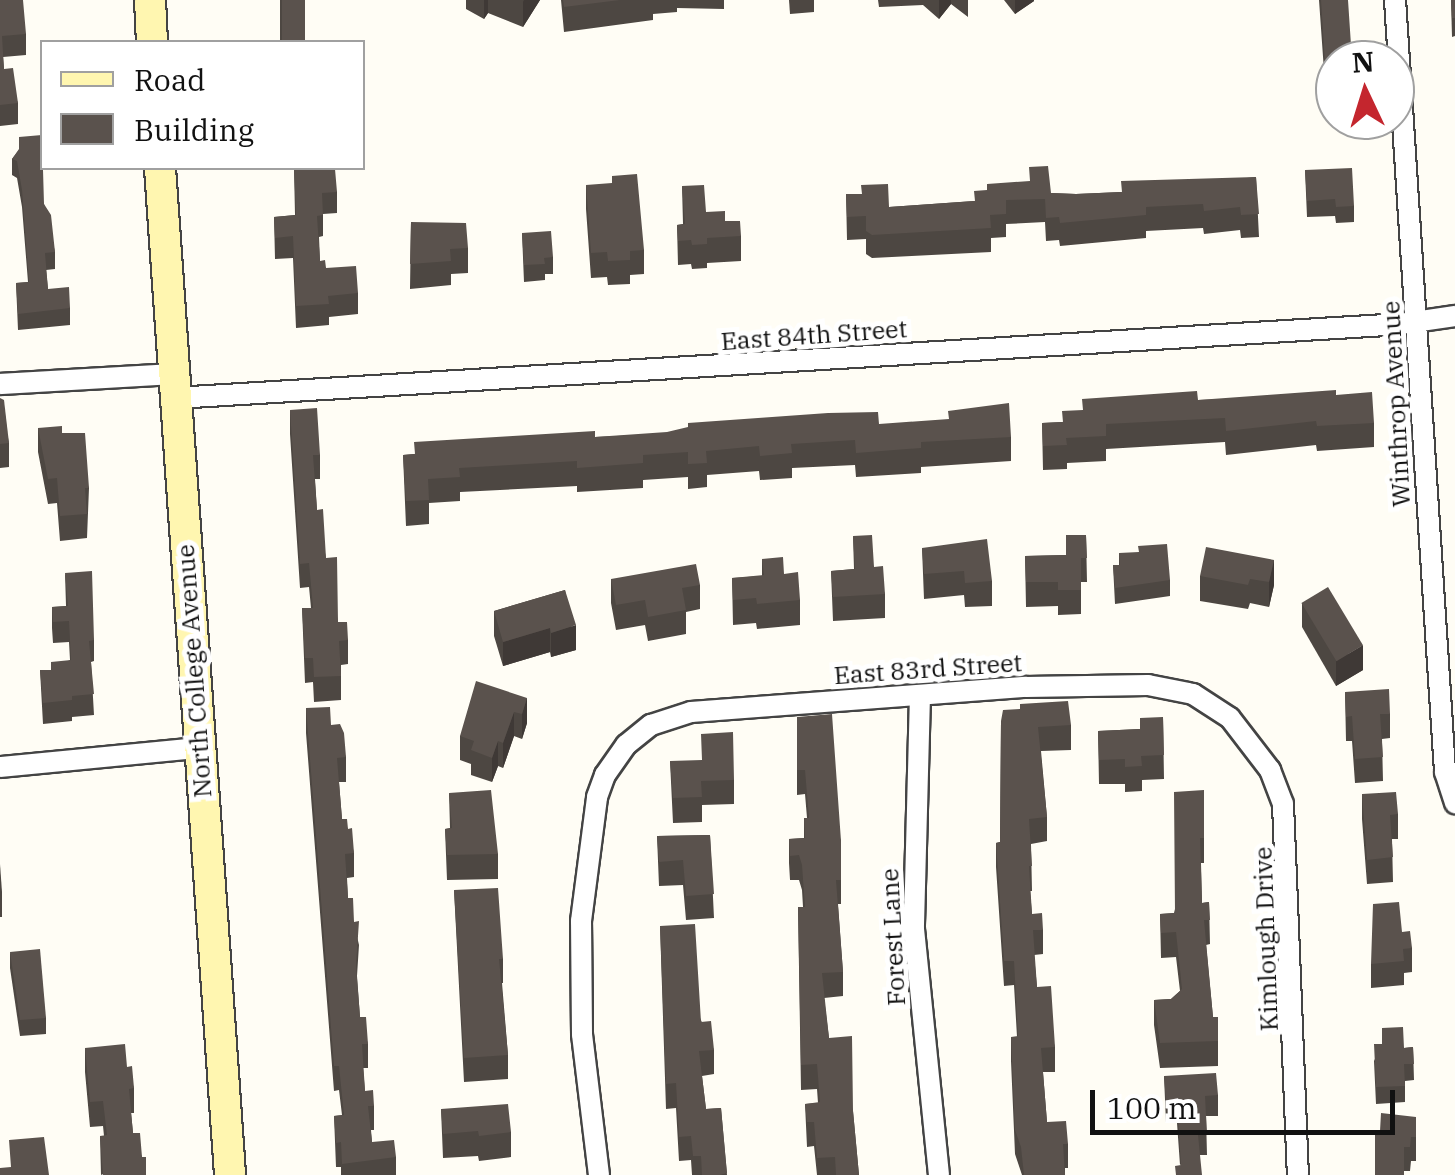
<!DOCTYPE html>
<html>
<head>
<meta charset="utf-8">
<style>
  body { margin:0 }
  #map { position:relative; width:1455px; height:1175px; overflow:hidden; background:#fffdf5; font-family:"IBM Plex Serif",serif }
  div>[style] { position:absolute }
  .roads { filter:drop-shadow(2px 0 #444) drop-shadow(-2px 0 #444) drop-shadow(0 2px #444) drop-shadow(0 -2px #444) }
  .street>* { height:20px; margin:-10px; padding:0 10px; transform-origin:10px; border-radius:10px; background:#fff }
  .secondary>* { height:30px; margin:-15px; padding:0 15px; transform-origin:15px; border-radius:15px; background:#fff6b0 }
  .wall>* { inset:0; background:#4d4742; transform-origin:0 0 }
  .shaded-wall>* { inset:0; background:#3f3936 }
  .building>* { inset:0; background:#5a524d; transform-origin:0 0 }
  span { translate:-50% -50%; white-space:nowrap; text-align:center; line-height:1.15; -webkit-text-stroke:10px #fff; paint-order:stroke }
  .street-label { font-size:25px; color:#111 }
  .legend { position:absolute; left:40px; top:40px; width:325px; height:130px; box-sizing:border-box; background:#fff; border:2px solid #a0a0a0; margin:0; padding:12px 18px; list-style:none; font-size:30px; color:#111 }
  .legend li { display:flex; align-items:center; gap:20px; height:50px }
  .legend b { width:50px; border:2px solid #a0a0a0 }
  .north { position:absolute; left:1315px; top:40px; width:100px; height:100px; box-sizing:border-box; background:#fff; border:2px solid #a0a0a0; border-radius:50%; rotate:356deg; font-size:28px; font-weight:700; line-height:40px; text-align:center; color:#111 }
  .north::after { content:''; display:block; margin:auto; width:35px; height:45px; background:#c4262e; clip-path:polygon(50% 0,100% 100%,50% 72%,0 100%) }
  .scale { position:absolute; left:1090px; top:1090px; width:305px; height:45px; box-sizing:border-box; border:5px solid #111; border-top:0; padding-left:12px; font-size:30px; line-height:35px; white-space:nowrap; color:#111; -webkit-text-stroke:8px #fff; paint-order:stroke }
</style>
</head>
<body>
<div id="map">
  <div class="roads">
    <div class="street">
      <i style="left:1395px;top:0;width:774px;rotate:86.29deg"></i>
      <i style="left:1445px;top:772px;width:33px;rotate:72deg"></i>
      <i style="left:0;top:384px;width:173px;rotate:-3.3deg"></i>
      <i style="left:175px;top:398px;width:1228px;rotate:-3.45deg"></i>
      <i style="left:1401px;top:324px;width:55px;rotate:-8.4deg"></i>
      <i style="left:920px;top:695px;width:234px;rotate:91.5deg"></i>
      <i style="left:914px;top:929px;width:247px;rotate:84.2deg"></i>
      <i style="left:0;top:767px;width:200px;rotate:-5.5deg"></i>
      <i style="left:599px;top:1175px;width:142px;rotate:-96.9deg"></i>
      <i style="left:582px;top:1034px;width:113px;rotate:-90.5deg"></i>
      <i style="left:581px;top:921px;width:125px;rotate:-82.6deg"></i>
      <i style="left:597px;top:797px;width:23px;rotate:-70deg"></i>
      <i style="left:605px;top:775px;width:37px;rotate:-55deg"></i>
      <i style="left:626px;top:745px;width:32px;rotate:-39deg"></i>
      <i style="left:651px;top:725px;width:42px;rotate:-18deg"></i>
      <i style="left:691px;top:712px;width:336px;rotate:-4.3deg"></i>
      <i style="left:1026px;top:687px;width:122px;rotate:-0.9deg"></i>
      <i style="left:1148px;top:685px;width:46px;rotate:11.3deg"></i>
      <i style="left:1193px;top:694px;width:44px;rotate:33deg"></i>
      <i style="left:1230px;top:718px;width:66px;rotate:52.4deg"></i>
      <i style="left:1270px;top:770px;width:36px;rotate:69deg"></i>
      <i style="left:1283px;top:804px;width:371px;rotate:87.7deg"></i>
    </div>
    <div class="secondary">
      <i style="left:150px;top:0;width:42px;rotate:87.3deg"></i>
      <i style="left:160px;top:168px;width:1009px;rotate:86.02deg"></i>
    </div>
  </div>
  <div class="wall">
    <i style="clip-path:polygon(0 0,26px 34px,26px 55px,3px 57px,4px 69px,18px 103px,18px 124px,0 126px)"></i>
    <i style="left:280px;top:0;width:25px;height:42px"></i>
    <i style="clip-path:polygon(466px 0,540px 0,523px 27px,488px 13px,484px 19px,466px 9px)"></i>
    <i style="clip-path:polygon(561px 0,724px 0,724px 9px,677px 8px,677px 12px,653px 14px,653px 20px,564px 32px)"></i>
    <i style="clip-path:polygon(789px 0,814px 0,814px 12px,790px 14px)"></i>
    <i style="clip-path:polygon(878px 0,968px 0,968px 17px,951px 4px,939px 19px,923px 5px,879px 7px)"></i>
    <i style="clip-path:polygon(1004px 0,1034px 0,1034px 1px,1015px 14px)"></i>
    <i style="clip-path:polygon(1319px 0,1348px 0,1335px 60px,1335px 85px,1325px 85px)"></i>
    <i style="clip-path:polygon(1451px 0,1455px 0,1455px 36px,1452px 37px)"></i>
    <i style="clip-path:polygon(19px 137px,44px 204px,55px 252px,55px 269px,46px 270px,48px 289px,70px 308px,70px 325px,18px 330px,16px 283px,28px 282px,22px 207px,17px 178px,12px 175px,12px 159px,19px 150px)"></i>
    <i style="clip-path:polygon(294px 168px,322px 168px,337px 192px,337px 213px,323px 214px,323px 236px,319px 237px,320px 261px,326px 268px,358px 293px,358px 314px,329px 317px,329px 325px,296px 328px,293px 258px,275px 259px,274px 217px,295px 215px)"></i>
    <i style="clip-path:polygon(1305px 170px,1354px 206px,1354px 222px,1336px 223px,1335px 216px,1307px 217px)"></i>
    <i style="clip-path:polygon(1256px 177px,1259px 237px,1241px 238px,1240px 230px,1204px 234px,1203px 228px,1146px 231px,1146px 238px,1060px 246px,1059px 240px,1046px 241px,1045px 222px,1006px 224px,1006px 237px,991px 238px,991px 252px,872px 258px,866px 254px,866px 239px,847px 240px,846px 194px,889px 207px,974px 201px,1051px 193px,1076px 194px,1121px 192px)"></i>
    <i style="clip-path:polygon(586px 185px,644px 250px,644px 274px,630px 275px,630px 284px,608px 285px,607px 277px,591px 278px,586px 209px)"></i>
    <i style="clip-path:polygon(682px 186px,706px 212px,725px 221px,741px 236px,741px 261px,707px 263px,707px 268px,692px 269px,691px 264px,678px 265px,677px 225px,683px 224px)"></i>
    <i style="clip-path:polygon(411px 222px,468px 248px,468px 273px,451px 274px,451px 285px,410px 289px)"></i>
    <i style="clip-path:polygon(522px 233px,553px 257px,553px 274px,545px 274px,545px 280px,524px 282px)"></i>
    <i style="clip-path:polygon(1336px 395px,1374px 423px,1374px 447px,1317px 451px,1316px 445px,1226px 455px,1225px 442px,1106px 449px,1106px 461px,1067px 463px,1067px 469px,1043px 470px,1042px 423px,1062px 422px,1198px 400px)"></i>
    <i style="clip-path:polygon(0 398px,9px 443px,9px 467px,0 468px)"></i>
    <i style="clip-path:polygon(290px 410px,320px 455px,320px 479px,315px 479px,317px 510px,338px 622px,348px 640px,348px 664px,341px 665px,341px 700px,314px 702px,313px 682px,305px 683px,302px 608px,311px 608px,309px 587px,300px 588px,290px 434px)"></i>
    <i style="clip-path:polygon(879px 424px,1011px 437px,1011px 461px,921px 467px,921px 473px,856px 477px,855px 465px,792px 468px,792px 478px,760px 480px,759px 471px,707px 475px,707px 487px,688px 489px,688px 477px,643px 480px,643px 488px,577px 492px,577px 486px,460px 492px,460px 501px,429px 503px,429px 524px,406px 526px,403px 455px,595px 437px)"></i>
    <i style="clip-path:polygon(38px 428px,62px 433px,89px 488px,87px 538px,60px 541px,57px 503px,48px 504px,38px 452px)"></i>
    <i style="clip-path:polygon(1086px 535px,1087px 582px,1081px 582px,1081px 614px,1058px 615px,1058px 606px,1026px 607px,1025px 556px,1066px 555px)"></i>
    <i style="clip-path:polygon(853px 536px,874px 567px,885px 594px,885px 618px,833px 621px,831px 571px,854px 569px)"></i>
    <i style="clip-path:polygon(922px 548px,992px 581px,992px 606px,965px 607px,964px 595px,924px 599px)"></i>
    <i style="clip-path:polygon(1119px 553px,1170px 580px,1170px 596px,1115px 604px,1113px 565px,1119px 565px)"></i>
    <i style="clip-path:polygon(762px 559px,784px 574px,800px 600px,800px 625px,757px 629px,756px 623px,733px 625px,732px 578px,762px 576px)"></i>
    <i style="clip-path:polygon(1274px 560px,1274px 585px,1269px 607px,1250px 603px,1248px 609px,1200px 601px,1200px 576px)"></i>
    <i style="clip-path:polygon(65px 573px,94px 640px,94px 661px,91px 662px,94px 715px,72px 717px,72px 721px,43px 724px,40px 670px,51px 670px,70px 660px,69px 642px,53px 643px,52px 628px,52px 607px,66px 606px)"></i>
    <i style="clip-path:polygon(611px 579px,700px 585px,700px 609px,686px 612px,686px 634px,648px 641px,645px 625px,616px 630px,611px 603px)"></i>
    <i style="clip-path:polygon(565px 590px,576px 650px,551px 657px,550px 652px,503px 666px,494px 636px,494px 611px)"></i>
    <i style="clip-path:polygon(1302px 603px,1363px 670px,1336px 686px,1302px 627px)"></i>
    <i style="clip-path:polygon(1345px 692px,1390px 714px,1390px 738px,1382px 739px,1383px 781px,1355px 783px,1352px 741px,1346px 741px)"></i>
    <i style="clip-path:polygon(527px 698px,527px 723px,522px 739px,514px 736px,503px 768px,498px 766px,492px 782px,471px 775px,471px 764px,460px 760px,460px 736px)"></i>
    <i style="clip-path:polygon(306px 708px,331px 725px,346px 757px,346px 782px,339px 782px,342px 819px,348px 829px,354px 853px,354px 877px,347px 878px,348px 898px,359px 945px,357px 976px,360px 1017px,368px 1044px,368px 1068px,363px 1068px,365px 1091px,374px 1106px,374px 1130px,371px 1130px,372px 1142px,396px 1157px,396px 1175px,341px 1175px,341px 1167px,336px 1167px,334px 1116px,342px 1115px,339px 1090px,334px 1091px,306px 733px)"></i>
    <i style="clip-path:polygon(797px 717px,841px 841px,841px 904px,838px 904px,843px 972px,843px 996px,824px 998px,829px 1038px,853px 1111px,859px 1175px,817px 1175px,814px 1146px,807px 1147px,805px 1104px,818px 1103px,817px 1089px,801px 1090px,798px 907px,803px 907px,802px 890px,799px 880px,790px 880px,789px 863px,789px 839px,804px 838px,804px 818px,807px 818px,805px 794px,797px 795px)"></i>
    <i style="clip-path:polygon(1163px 717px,1164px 779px,1142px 780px,1142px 791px,1125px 792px,1125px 784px,1099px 784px,1098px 731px,1140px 729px)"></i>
    <i style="clip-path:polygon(1001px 721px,1071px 725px,1071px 750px,1041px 751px,1047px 817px,1047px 841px,1031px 844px,1032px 891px,1030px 891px,1032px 914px,1043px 930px,1043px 954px,1034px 955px,1037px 987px,1055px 1047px,1055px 1072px,1043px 1072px,1047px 1122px,1068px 1144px,1068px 1168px,1065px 1168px,1065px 1175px,1022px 1175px,1015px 1154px,1011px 1061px,1011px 1037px,1017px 1037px,1014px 985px,1004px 986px,996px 867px,996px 843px,1000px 842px)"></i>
    <i style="clip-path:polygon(670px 761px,734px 780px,734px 804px,702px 805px,702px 822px,673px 823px)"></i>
    <i style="clip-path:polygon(1204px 790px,1204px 863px,1201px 863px,1202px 903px,1209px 902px,1210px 944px,1206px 945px,1213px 1017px,1218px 1017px,1218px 1066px,1160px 1068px,1154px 1025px,1154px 1000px,1171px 999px,1180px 991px,1176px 957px,1161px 958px,1160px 914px,1174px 913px)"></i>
    <i style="clip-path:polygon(449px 793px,498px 854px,498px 879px,447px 880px,445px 829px,450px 828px)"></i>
    <i style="clip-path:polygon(1362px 794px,1398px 814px,1398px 839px,1392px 839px,1393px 882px,1367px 884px,1362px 819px)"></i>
    <i style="clip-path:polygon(710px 835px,714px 918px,686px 920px,683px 885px,659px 886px,657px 836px)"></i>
    <i style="clip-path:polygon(0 864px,2px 892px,2px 917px,0 917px)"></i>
    <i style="clip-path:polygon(454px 890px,503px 959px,503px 983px,502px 983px,508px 1055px,508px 1079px,464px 1082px)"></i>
    <i style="clip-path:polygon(660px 926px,714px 1050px,714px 1074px,702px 1076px,706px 1109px,721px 1108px,727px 1175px,692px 1175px,691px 1160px,679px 1161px,676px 1108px,666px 1109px)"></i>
    <i style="clip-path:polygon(1402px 932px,1412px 948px,1412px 972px,1404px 973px,1404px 985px,1371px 988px,1371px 964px)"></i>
    <i style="clip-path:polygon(10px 952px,46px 1018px,46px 1034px,20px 1036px,10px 968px)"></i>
    <i style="clip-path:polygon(1382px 1028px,1404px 1048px,1413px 1047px,1414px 1080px,1405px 1081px,1405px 1102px,1376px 1104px,1374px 1061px,1382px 1044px)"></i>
    <i style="clip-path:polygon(85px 1048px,127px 1067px,134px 1088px,134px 1113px,131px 1113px,133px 1133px,142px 1157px,101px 1175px,100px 1136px,104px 1136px,103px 1126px,90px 1127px,85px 1072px)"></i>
    <i style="clip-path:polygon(1164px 1076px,1218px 1095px,1218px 1116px,1206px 1116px,1207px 1155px,1200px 1155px,1180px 1165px,1177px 1123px,1166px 1123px)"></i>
    <i style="clip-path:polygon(441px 1109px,511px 1132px,511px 1157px,479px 1161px,478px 1156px,443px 1158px)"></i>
    <i style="clip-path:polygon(1416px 1117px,1416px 1161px,1411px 1161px,1410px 1171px,1404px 1171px,1380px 1131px)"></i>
  </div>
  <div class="shaded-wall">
    <i style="clip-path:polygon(484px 0,488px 0,488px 13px,484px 19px)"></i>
    <i style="clip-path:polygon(524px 0,540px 0,523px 27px,523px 2px)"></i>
    <i style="clip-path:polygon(939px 0,951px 0,951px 4px,939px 19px)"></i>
    <i style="clip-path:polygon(1015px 0,1034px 0,1034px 1px,1015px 14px)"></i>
    <i style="clip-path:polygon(1274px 560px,1274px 585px,1269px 607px,1269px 582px)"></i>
    <i style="clip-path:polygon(576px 625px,576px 650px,551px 657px,551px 633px)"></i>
    <i style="clip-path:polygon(550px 628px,550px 652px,503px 666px,503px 642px)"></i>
    <i style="clip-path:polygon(1363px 645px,1363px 670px,1336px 686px,1336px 661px)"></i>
    <i style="clip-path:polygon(527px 698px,527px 723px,522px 739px,522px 714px)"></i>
    <i style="clip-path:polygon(514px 712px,514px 736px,503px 768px,503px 743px)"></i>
    <i style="clip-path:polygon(498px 741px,498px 766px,492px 782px,492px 758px)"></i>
  </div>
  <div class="building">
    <i style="clip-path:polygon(0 0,23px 0,26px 34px,2px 36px,4px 69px,13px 68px,18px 103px,0 105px)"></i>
    <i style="left:282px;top:0;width:23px;height:42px"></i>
    <i style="clip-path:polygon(563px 0,620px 0,564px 7px)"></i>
    <i style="clip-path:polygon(1321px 0,1348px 0,1352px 60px,1335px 60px,1335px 64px,1325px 65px)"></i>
    <i style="clip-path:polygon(1451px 0,1455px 0,1455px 18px,1452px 18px)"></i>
    <i style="clip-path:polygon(42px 135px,44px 204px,51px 215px,55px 252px,45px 253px,48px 289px,69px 287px,70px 308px,18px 314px,16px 283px,29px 282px,22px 190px,17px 161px,12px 159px,19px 149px,19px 137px)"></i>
    <i style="clip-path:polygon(1048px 166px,1051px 193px,1076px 194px,1122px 192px,1121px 181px,1256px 177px,1259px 214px,1241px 215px,1240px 207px,1204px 211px,1203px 204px,1146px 207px,1146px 215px,1060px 223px,1059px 217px,1046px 218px,1045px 199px,1006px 200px,1006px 214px,990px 215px,991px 228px,872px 235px,866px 231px,866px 216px,847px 217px,846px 194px,862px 194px,861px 185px,888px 184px,889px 207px,975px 201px,974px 191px,987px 190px,987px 184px,1030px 181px,1029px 167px)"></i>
    <i style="clip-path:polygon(294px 168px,322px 168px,323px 170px,335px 169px,337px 192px,322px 193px,323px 215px,317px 216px,320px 261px,325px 260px,326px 268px,356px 266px,358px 293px,328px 296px,329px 304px,296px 306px,293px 236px,275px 238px,274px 217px,296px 215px)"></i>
    <i style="clip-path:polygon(1352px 168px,1354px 206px,1336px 207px,1335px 199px,1307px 201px,1305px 170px)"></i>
    <i style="clip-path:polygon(637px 174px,644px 250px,630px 251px,630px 260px,608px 261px,607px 252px,591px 253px,586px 185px,612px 183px,612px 176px)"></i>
    <i style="clip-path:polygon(704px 185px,706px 212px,725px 211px,725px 221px,740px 221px,741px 236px,707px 238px,707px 244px,692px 245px,691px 240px,678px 241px,677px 225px,685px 224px,682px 186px)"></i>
    <i style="clip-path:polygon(411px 222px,466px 223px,468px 248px,450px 249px,451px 261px,410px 264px)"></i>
    <i style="clip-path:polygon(551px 231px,553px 257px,544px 258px,545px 264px,524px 265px,522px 233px)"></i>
    <i style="clip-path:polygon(1336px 390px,1336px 395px,1372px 392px,1374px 423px,1317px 426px,1316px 421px,1226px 431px,1225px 418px,1106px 424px,1106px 436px,1066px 438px,1067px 445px,1043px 446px,1042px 423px,1063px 422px,1062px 411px,1083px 410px,1082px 399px,1197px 391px,1198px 400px)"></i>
    <i style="clip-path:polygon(0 398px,4px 400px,9px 443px,0 444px)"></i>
    <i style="clip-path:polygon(1009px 403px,1011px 437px,921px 442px,921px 448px,856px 453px,855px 440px,791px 444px,792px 453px,760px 456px,759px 446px,706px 451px,707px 463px,688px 464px,688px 452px,643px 455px,643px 463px,577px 468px,577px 461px,459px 468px,460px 477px,428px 479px,429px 500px,406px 501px,403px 455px,415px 454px,414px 442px,595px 431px,595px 437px,667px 432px,688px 427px,688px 423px,828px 413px,878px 412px,879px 424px,949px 419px,948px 411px)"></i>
    <i style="clip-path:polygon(317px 408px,320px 455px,313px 455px,317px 510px,323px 509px,326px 558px,337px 557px,338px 622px,347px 622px,348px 640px,339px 641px,341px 676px,314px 677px,313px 658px,305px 658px,302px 608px,313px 608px,309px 563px,300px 564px,290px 410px)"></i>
    <i style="clip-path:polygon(62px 426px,62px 433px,85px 433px,89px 488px,85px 488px,87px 514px,60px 516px,57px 478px,48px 479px,38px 428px)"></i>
    <i style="clip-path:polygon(872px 535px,874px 567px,883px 566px,885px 594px,833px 597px,831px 571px,855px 569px,853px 536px)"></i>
    <i style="clip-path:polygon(1066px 535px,1086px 535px,1087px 558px,1081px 558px,1081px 590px,1058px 590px,1058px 582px,1026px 582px,1025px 556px,1066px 555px)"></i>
    <i style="clip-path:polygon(987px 539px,992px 581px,965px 583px,964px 571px,924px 574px,922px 548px)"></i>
    <i style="clip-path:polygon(1167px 544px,1170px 580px,1115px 588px,1113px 565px,1120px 565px,1119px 553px,1139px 552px,1138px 546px)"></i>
    <i style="clip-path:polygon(1206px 547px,1274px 560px,1269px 582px,1250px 579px,1248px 585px,1200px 576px)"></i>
    <i style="clip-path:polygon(783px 557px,784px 574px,798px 572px,800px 600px,757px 604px,756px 598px,733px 600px,732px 578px,764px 575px,762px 559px)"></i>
    <i style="clip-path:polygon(696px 564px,700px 585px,682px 588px,686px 610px,648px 617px,645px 600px,616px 605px,611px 579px)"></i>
    <i style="clip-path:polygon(92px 571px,94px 640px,89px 641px,94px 694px,72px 696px,72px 700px,43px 703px,40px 670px,51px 670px,51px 662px,71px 660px,69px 621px,53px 622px,52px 607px,68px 606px,65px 573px)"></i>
    <i style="left:1328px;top:587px;width:68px;height:31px;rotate:59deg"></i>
    <i style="clip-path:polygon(565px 590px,576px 625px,551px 633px,550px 628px,503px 642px,494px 611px)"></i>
    <i style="clip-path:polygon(476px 681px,527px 698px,522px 714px,514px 712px,503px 743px,498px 741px,492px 758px,471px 750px,474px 741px,460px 736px)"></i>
    <i style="clip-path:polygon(1389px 689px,1390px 714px,1380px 714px,1383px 757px,1355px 759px,1352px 716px,1346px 717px,1345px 692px)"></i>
    <i style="clip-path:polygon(1068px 701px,1071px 725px,1038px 727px,1047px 817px,1029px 819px,1032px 866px,1029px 866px,1032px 914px,1042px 913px,1043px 930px,1033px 930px,1037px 987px,1051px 986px,1055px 1047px,1041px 1048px,1047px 1122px,1066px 1121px,1068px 1144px,1063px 1144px,1065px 1175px,1024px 1175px,1021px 1147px,1015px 1130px,1011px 1037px,1018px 1036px,1014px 961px,1004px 961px,996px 843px,1000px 842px,1001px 721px,1003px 710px,1020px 709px,1020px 704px)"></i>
    <i style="clip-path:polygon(330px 707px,331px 725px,340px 724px,344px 733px,346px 757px,337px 758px,342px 819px,347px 819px,348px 829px,352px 828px,354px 853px,345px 854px,348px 898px,353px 898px,354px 922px,359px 921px,356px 966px,360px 1017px,366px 1017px,368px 1044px,362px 1044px,365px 1091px,373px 1090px,374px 1106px,368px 1106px,372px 1142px,394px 1140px,396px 1157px,342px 1164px,341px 1142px,336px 1143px,334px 1116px,344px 1115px,339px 1066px,334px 1066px,306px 708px)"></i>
    <i style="clip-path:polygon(832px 714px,841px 841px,841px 880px,836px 880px,843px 972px,822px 973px,829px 1038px,852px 1036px,853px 1111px,859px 1175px,836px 1175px,835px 1157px,817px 1158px,814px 1122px,807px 1122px,805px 1104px,820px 1102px,817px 1064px,801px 1065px,798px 907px,805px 907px,802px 865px,799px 855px,790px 856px,789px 839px,805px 838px,804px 818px,809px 818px,805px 770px,797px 770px,797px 717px)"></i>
    <i style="clip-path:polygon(1163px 717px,1164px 755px,1141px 756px,1142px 766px,1125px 767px,1125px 759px,1099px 760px,1098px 731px,1140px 729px,1140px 718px)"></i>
    <i style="clip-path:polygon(733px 732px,734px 780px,701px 781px,702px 797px,673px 798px,670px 761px,702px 760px,701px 734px)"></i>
    <i style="clip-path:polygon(491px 790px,498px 854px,447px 855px,445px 829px,452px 828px,449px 793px)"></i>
    <i style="clip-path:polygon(1204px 790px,1204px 838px,1200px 838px,1202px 903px,1209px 902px,1210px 920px,1204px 920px,1213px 1017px,1218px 1017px,1218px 1041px,1160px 1043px,1154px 1000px,1171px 999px,1182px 989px,1176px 932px,1161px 933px,1160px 914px,1175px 913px,1174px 792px)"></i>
    <i style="clip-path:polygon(1396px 792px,1398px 814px,1390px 815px,1393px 857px,1367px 860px,1362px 794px)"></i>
    <i style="clip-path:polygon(710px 835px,714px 894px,686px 896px,683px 860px,659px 862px,657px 836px)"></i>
    <i style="clip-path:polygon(498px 888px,503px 959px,499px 959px,508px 1055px,464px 1058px,454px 890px)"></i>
    <i style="clip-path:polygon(1399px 902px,1402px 932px,1410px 931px,1412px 948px,1403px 949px,1404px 961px,1371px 964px,1373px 904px)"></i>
    <i style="clip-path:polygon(695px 924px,701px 1022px,711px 1021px,714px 1050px,699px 1051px,706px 1109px,721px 1108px,727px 1173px,720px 1175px,702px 1175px,701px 1156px,693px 1156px,691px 1136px,679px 1137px,676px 1083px,666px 1084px,660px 926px)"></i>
    <i style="clip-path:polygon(40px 949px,46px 1018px,20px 1020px,10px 952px)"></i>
    <i style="clip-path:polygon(1403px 1027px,1404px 1048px,1413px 1047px,1414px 1064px,1404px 1064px,1405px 1086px,1376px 1087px,1374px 1044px,1382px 1044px,1382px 1028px)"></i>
    <i style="clip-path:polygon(125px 1044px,127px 1067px,132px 1066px,134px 1088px,129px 1089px,133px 1133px,140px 1133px,142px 1157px,146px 1157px,146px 1175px,96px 1175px,103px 1175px,100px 1136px,107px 1135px,103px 1101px,90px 1102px,85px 1048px)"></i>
    <i style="clip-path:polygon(1216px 1073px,1218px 1095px,1205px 1096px,1207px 1134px,1198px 1135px,1202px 1175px,1176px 1175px,1175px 1166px,1181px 1165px,1177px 1102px,1166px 1102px,1164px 1076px)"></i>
    <i style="clip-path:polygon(508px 1104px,511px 1132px,479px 1136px,478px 1131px,443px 1134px,441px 1109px)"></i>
    <i style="clip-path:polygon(1381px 1113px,1416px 1117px,1416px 1137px,1411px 1137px,1410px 1147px,1404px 1147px,1404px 1175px,1375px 1175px,1375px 1131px,1380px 1131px)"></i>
    <i style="clip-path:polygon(44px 1137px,49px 1175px,0 1175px,0 1168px,11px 1167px,9px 1140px)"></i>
  </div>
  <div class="street-label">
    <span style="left:814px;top:335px;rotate:-4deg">East 84th Street</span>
    <span style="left:1396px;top:404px;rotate:-93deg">Winthrop Avenue</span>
    <span style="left:928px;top:669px;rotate:-4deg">East 83rd Street</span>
    <span style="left:194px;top:671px;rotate:-94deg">North College Avenue</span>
    <span style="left:893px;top:937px;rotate:-93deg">Forest Lane</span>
    <span style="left:1266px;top:939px;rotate:-92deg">Kimlough Drive</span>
  </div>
  <ul class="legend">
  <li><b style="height:12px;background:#fff6b0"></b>Road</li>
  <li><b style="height:28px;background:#5a524d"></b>Building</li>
  </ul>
  <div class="north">N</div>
  <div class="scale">100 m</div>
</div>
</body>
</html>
